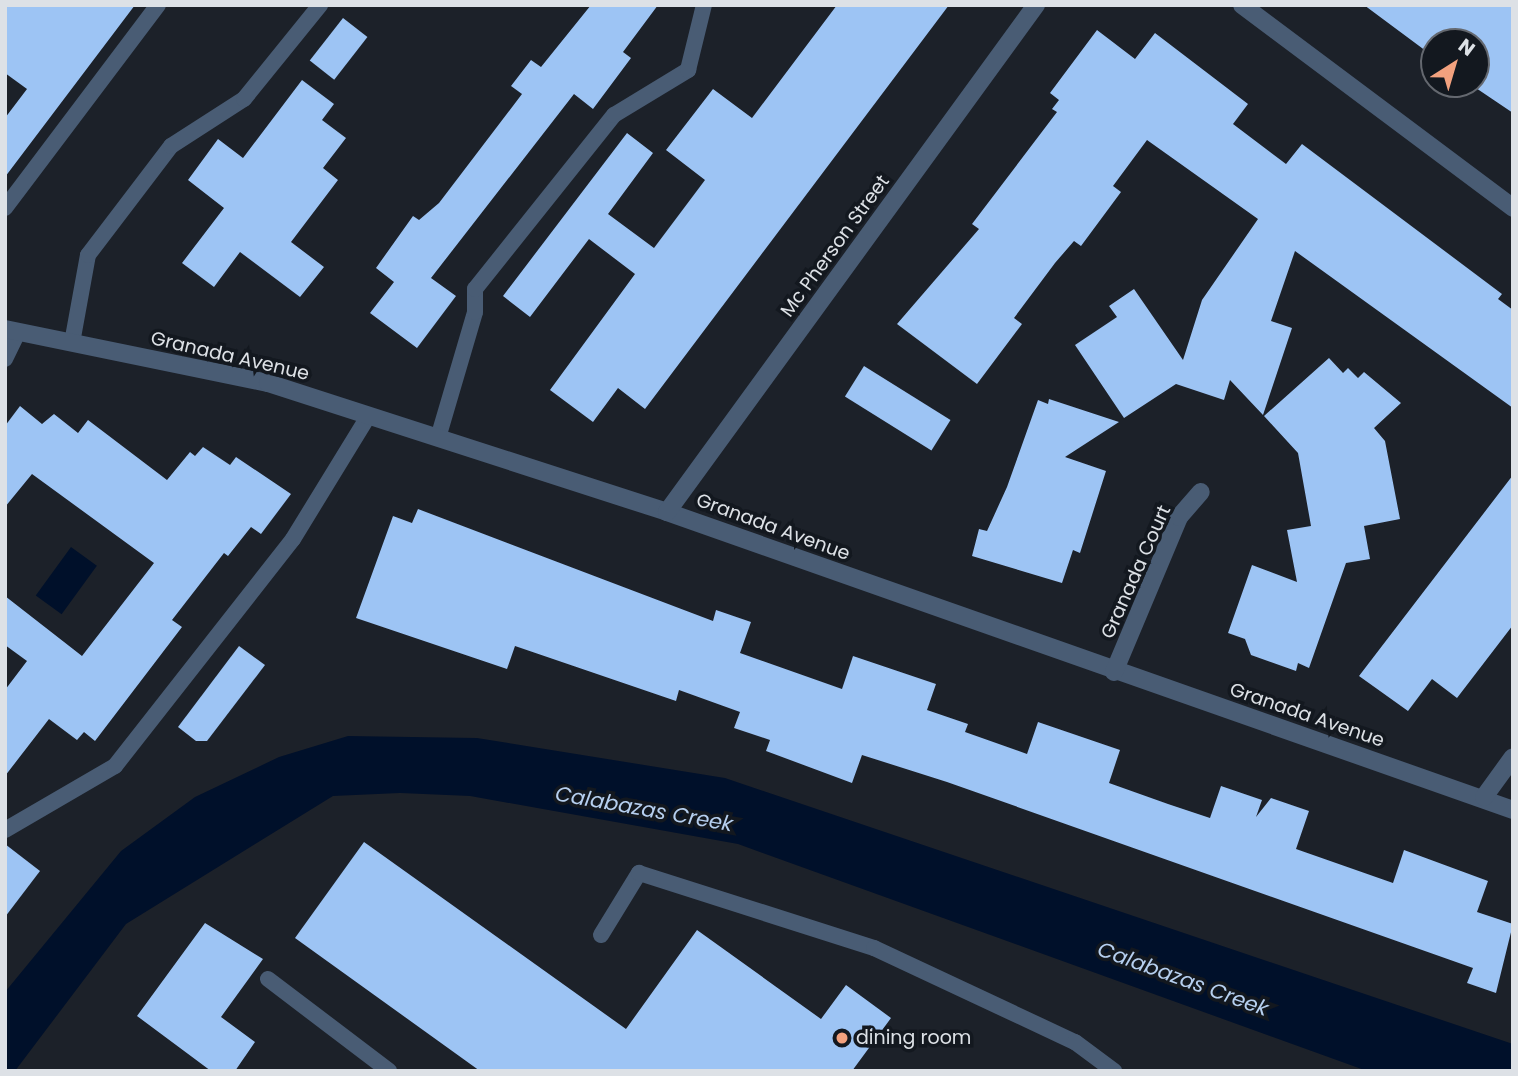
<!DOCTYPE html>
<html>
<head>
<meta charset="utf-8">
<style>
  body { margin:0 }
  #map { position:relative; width:1518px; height:1076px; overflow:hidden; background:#1c2129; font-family:Poppins,sans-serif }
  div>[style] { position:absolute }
  .water>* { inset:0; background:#00102a; transform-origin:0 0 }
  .building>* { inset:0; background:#9dc4f4; transform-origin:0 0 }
  .service>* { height:16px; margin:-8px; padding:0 8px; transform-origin:8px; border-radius:8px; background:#495c74 }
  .minor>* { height:18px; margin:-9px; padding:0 9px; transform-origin:9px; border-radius:9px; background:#495c74 }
  .dots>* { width:19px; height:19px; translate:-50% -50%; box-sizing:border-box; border:4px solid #13181f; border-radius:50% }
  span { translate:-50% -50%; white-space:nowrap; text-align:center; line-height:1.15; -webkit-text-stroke:7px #13181f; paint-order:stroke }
  .street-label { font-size:19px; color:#dde1e6 }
  .poi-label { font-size:19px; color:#dde1e6 }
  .left { translate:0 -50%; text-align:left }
  .water-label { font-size:21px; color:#b6cfef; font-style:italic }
  .frame { position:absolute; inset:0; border:7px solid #dde1e6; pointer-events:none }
  .north { position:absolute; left:1420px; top:28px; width:70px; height:70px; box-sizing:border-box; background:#13181f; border:2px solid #64686f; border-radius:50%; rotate:37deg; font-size:19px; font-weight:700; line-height:28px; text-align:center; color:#dde1e6 }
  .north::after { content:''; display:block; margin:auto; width:24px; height:32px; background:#f2a17e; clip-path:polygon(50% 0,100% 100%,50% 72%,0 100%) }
</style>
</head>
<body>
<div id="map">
  <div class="water">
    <i style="left:71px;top:547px;width:32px;height:60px;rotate:36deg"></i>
    <i style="clip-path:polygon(348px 736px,477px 738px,725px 778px,1513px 1044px,1513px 1071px,1367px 1071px,738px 844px,470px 796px,400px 793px,333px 796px,126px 924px,15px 1071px,5px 1071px,5px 992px,121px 851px,195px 797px,279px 757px)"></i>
  </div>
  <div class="building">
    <i style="clip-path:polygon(5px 5px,135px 5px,5px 177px,5px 118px,27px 89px,5px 73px)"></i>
    <i style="clip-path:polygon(591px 5px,658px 5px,623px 52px,631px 58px,593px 109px,574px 94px,431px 278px,456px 296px,417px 348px,370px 313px,394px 282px,376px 268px,413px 216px,419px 220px,439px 203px,522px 94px,511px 86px,531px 60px,541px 67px)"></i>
    <i style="clip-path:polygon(837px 5px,949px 5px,645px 409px,618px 388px,593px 422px,550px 390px,635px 274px,589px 239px,530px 317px,503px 296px,627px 133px,653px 153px,608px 214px,654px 248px,705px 180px,666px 150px,713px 89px,752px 118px)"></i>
    <i style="clip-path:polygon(1364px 5px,1513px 5px,1513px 113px,1470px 84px,1476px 84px,1476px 42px,1434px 42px,1434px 57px)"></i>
    <i style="left:343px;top:18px;width:31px;height:54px;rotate:38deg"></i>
    <i style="clip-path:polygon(1097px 30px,1135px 59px,1155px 33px,1248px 104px,1233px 124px,1286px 164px,1302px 144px,1502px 294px,1498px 299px,1513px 310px,1513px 408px,1295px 251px,1271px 321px,1292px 328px,1263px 415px,1230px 380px,1224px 400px,1176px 384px,1124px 418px,1075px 345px,1117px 317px,1109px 306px,1134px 289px,1183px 360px,1202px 300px,1258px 219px,1147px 140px,1113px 186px,1121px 192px,1081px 246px,1074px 241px,1055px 263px,1014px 318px,1022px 324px,977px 384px,897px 324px,979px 229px,972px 224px,1057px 112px,1052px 109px,1059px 100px,1050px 93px)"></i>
    <i style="clip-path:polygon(302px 80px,334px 104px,322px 120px,346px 138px,323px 168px,338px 180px,291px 242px,324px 267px,300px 297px,240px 252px,214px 287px,182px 263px,224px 208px,188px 180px,218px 139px,243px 158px)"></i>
    <i style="clip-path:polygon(1329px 358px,1343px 373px,1348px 368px,1358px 378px,1364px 372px,1401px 403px,1374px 428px,1385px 441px,1400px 519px,1364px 526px,1370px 559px,1346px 563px,1309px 668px,1298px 663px,1296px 671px,1251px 655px,1245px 639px,1228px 633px,1252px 565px,1297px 582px,1287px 530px,1311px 526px,1298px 453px,1264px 416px)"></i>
    <i style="left:864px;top:366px;width:102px;height:36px;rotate:32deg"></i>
    <i style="clip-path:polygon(1049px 399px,1119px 422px,1065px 457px,1106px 471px,1080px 553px,1073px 550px,1062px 583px,972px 556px,979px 529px,987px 531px,1007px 487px,1038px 400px,1048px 404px)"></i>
    <i style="clip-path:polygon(20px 406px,42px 424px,54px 414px,78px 433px,88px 420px,167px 480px,190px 452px,195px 456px,203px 447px,230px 465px,236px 457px,291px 494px,261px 534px,251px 527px,228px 556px,224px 553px,172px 620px,182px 627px,95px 741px,84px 732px,77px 740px,49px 719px,5px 776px,5px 690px,27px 661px,5px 645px,5px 596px,82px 656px,154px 563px,32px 474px,5px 507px,5px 426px)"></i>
    <i style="clip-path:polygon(1513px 475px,1513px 625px,1457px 698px,1432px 679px,1408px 711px,1359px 676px)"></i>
    <i style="clip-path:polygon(418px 509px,713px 621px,716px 610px,751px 622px,740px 653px,842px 689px,853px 656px,936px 684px,927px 710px,968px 724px,965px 732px,1027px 754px,1038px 722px,1120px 750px,1109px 783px,1168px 804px,1210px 818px,1221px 786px,1262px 800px,1256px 817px,1271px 798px,1309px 811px,1296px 849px,1393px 883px,1404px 850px,1488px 881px,1477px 912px,1513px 924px,1496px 993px,1467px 983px,1473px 968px,947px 782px,862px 755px,852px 783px,766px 751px,770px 740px,734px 728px,740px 712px,679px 690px,676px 701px,515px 646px,507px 669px,356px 618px,393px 516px,412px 523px)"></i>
    <i style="clip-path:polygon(239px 646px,265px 665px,207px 741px,196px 741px,178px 727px)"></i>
    <i style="clip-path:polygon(364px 842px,626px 1029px,697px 930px,821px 1019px,846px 985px,891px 1018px,852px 1071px,480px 1071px,295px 938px)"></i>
    <i style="clip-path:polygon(5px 844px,40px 871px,5px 917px)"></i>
    <i style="clip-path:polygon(205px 923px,263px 959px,221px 1017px,255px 1042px,235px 1071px,211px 1071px,137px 1016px)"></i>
  </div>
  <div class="service">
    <i style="left:5px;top:208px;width:254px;rotate:-53deg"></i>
    <i style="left:72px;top:343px;width:89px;rotate:-79.7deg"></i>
    <i style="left:88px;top:255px;width:137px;rotate:-52.7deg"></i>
    <i style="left:171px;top:146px;width:87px;rotate:-32.8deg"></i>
    <i style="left:244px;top:99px;width:121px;rotate:-51deg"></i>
    <i style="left:5px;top:359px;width:30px;rotate:-64deg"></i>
    <i style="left:438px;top:438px;width:131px;rotate:-73.6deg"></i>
    <i style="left:475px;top:312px;width:23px;rotate:-90deg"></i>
    <i style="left:475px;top:289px;width:223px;rotate:-51.4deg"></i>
    <i style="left:614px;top:115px;width:87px;rotate:-31.3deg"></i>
    <i style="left:688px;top:70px;width:67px;rotate:-76.2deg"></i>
    <i style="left:5px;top:830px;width:127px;rotate:-30.2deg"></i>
    <i style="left:115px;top:766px;width:288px;rotate:-51.9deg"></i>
    <i style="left:293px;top:539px;width:145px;rotate:-58.5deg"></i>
    <i style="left:601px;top:935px;width:73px;rotate:-58.5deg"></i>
    <i style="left:639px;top:873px;width:247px;rotate:17.7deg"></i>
    <i style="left:874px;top:948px;width:222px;rotate:25.1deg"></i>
    <i style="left:1075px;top:1042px;width:49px;rotate:36.6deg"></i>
    <i style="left:268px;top:979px;width:152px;rotate:37.2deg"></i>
  </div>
  <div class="minor">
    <i style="left:1242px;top:5px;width:339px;rotate:36.8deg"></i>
    <i style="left:5px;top:329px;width:268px;rotate:11.6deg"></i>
    <i style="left:268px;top:383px;width:419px;rotate:17.9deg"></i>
    <i style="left:667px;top:512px;width:897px;rotate:19.4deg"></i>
    <i style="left:667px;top:512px;width:627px;rotate:-53.95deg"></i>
    <i style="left:1114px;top:672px;width:168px;rotate:-67.2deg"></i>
    <i style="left:1179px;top:517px;width:33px;rotate:-49deg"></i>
    <i style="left:1484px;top:797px;width:49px;rotate:-54.1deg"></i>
  </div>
  <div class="dots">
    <i style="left:842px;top:1038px;background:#f2a17e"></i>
  </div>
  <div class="street-label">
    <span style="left:835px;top:246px;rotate:-54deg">Mc Pherson Street</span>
    <span style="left:230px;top:356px;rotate:13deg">Granada Avenue</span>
    <span style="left:773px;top:527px;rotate:20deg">Granada Avenue</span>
    <span style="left:1136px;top:572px;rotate:-66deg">Granada Court</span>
    <span style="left:1307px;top:715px;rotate:19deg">Granada Avenue</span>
  </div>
  <div class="poi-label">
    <span class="left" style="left:856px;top:1038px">dining room</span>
  </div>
  <div class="water-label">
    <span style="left:644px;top:809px;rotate:10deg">Calabazas Creek</span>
    <span style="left:1183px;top:979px;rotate:20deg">Calabazas Creek</span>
  </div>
  <div class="frame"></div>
  <div class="north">N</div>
</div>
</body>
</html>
